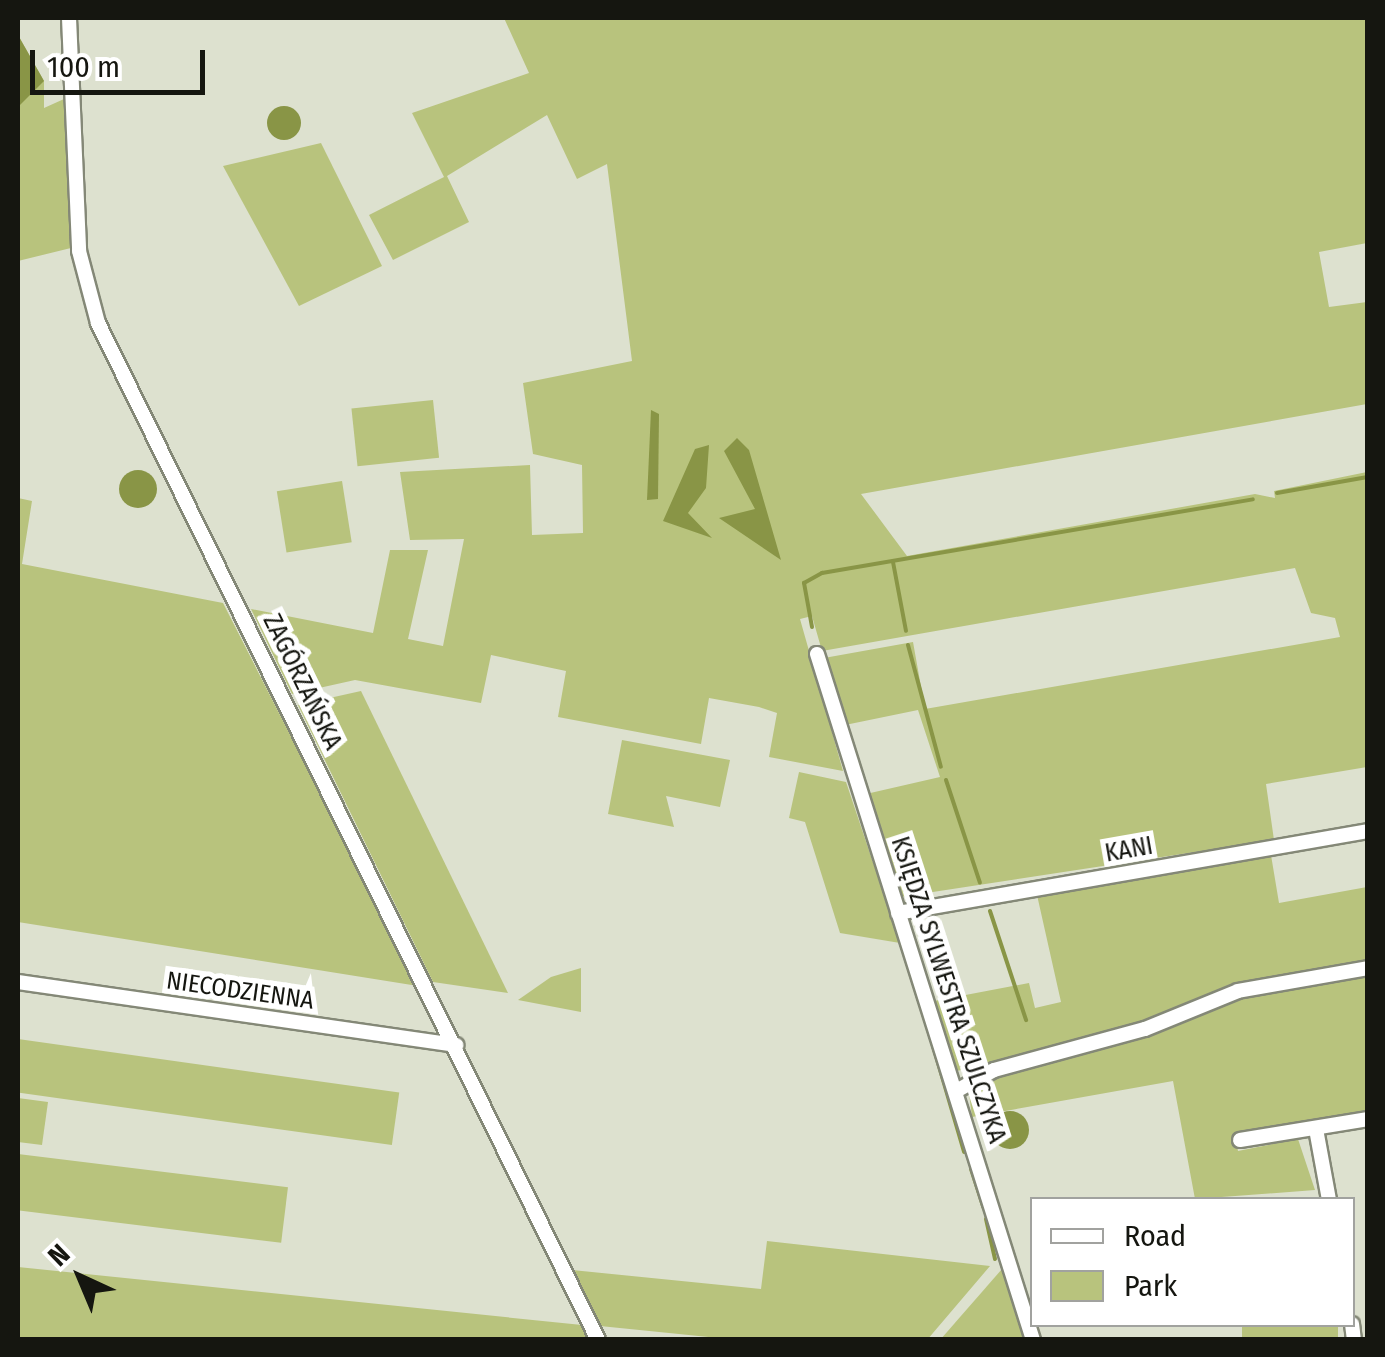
<!DOCTYPE html>
<html>
<head>
<meta charset="utf-8">
<style>
  body { margin:0 }
  #map { position:relative; width:1385px; height:1357px; overflow:hidden; background:#dde1cf; font-family:"Fira Sans Condensed",sans-serif }
  div>[style] { position:absolute }
  .green>* { inset:0; background:#b8c37d; transform-origin:0 0 }
  .water>* { inset:0; background:#899546 }
  .round { border-radius:50% }
  .stream>* { height:4px; margin:-2px; padding:0 2px; transform-origin:2px; border-radius:2px; background:#899546 }
  .roads { filter:drop-shadow(2px 0 #848877) drop-shadow(-2px 0 #848877) drop-shadow(0 2px #848877) drop-shadow(0 -2px #848877) }
  .minor>* { height:14px; margin:-7px; padding:0 7px; transform-origin:7px; border-radius:7px; background:#fff }
  span { translate:-50% -50%; white-space:nowrap; text-align:center; line-height:1.15; -webkit-text-stroke:10px #fff; paint-order:stroke }
  .street-label { font-size:25px; color:#151610 }
  .frame { position:absolute; inset:0; border:20px solid #151610; pointer-events:none }
  .legend { position:absolute; left:1030px; top:1197px; width:325px; height:130px; box-sizing:border-box; background:#fff; border:2px solid #a1a29f; margin:0; padding:12px 18px; list-style:none; font-size:30px; color:#151610 }
  .legend li { display:flex; align-items:center; gap:20px; height:50px }
  .legend b { width:50px; border:2px solid #a1a29f }
  .north { position:absolute; left:30px; top:1227px; width:100px; height:100px; -webkit-text-stroke:8px #fff; paint-order:stroke; rotate:316deg; font-size:28px; font-weight:700; line-height:40px; text-align:center; color:#151610 }
  .north::after { content:''; display:block; margin:auto; width:35px; height:45px; background:#151610; clip-path:polygon(50% 0,100% 100%,50% 72%,0 100%) }
  .scale { position:absolute; left:30px; top:50px; width:175px; height:45px; box-sizing:border-box; border:5px solid #151610; border-top:0; padding-left:12px; font-size:30px; line-height:35px; white-space:nowrap; color:#151610; -webkit-text-stroke:8px #fff; paint-order:stroke }
</style>
</head>
<body>
<div id="map">
  <div class="green">
    <i style="clip-path:polygon(504px 18px,1367px 18px,1367px 243px,1319px 252px,1329px 307px,1367px 302px,1367px 404px,861px 494px,907px 556px,1255px 494px,1275px 498px,1274px 491px,1367px 472px,1367px 767px,1266px 784px,1274px 840px,900px 897px,866px 794px,940px 777px,918px 710px,845px 725px,824px 658px,913px 642px,925px 709px,1340px 637px,1335px 618px,1311px 613px,1295px 568px,822px 651px,812px 616px,800px 619px,843px 771px,769px 757px,777px 713px,759px 707px,709px 698px,701px 744px,558px 717px,566px 671px,491px 655px,481px 703px,355px 680px,292px 694px,251px 609px,373px 633px,390px 550px,428px 550px,408px 639px,443px 646px,464px 539px,410px 540px,400px 472px,530px 465px,532px 535px,583px 533px,582px 465px,533px 454px,523px 383px,632px 361px,607px 164px,577px 179px,547px 115px,447px 176px,469px 222px,393px 260px,369px 215px,444px 177px,412px 113px,529px 73px)"></i>
    <i style="clip-path:polygon(18px 35px,44px 81px,44px 108px,64px 99px,75px 247px,18px 261px)"></i>
    <i style="clip-path:polygon(321px 143px,382px 266px,299px 306px,223px 166px)"></i>
    <i style="left:433px;top:400px;width:58px;height:82px;rotate:84deg"></i>
    <i style="left:342px;top:481px;width:62px;height:66px;rotate:81deg"></i>
    <i style="clip-path:polygon(18px 498px,32px 501px,22px 564px,223px 603px,418px 986px,18px 922px)"></i>
    <i style="clip-path:polygon(361px 691px,508px 993px,433px 982px,298px 705px)"></i>
    <i style="clip-path:polygon(622px 740px,730px 760px,720px 807px,666px 796px,674px 827px,608px 814px)"></i>
    <i style="clip-path:polygon(799px 772px,846px 782px,900px 943px,840px 933px,805px 822px,789px 818px)"></i>
    <i style="clip-path:polygon(1271px 855px,1279px 903px,1367px 887px,1367px 963px,1212px 994px,1107px 1035px,957px 1071px,934px 1001px,1029px 983px,1035px 1008px,1061px 1002px,1037px 895px)"></i>
    <i style="clip-path:polygon(581px 968px,581px 1012px,518px 1000px,551px 977px)"></i>
    <i style="clip-path:polygon(1367px 974px,1367px 1110px,1235px 1134px,1238px 1151px,1298px 1139px,1315px 1190px,1195px 1199px,1173px 1081px,972px 1117px,969px 1093px,981px 1081px,1211px 1003px)"></i>
    <i style="left:18px;top:1039px;width:385px;height:53px;rotate:8deg"></i>
    <i style="clip-path:polygon(18px 1098px,48px 1102px,42px 1145px,18px 1142px)"></i>
    <i style="left:18px;top:1154px;width:272px;height:56px;rotate:7deg"></i>
    <i style="clip-path:polygon(767px 1241px,990px 1266px,927px 1340px,738px 1340px,600px 1326px,572px 1270px,761px 1289px)"></i>
    <i style="clip-path:polygon(18px 1267px,582px 1325px,590px 1339px,18px 1337px)"></i>
    <i style="clip-path:polygon(1002px 1269px,1028px 1339px,940px 1340px)"></i>
    <i style="left:1242px;top:1325px;width:96px;height:14px"></i>
  </div>
  <div class="water">
    <i style="clip-path:polygon(18px 35px,44px 81px,18px 107px)"></i>
    <i class="round" style="left:267px;top:106px;width:34px;height:34px"></i>
    <i style="clip-path:polygon(651px 410px,659px 414px,658px 499px,647px 500px)"></i>
    <i style="clip-path:polygon(737px 438px,749px 450px,781px 560px,719px 518px,755px 509px,724px 451px)"></i>
    <i style="clip-path:polygon(709px 445px,706px 488px,688px 513px,712px 538px,663px 521px,695px 449px)"></i>
    <i class="round" style="left:119px;top:470px;width:38px;height:38px"></i>
    <i class="round" style="left:991px;top:1111px;width:38px;height:38px"></i>
  </div>
  <div class="stream">
    <i style="left:1277px;top:493px;width:92px;rotate:-10deg"></i>
    <i style="left:893px;top:562px;width:70px;rotate:79.3deg"></i>
    <i style="left:812px;top:627px;width:45px;rotate:-100.3deg"></i>
    <i style="left:804px;top:583px;width:21px;rotate:-29deg"></i>
    <i style="left:822px;top:573px;width:437px;rotate:-9.7deg"></i>
    <i style="left:908px;top:645px;width:126px;rotate:74.9deg"></i>
    <i style="left:946px;top:780px;width:108px;rotate:71.7deg"></i>
    <i style="left:990px;top:911px;width:115px;rotate:71.7deg"></i>
    <i style="left:929px;top:1032px;width:125px;rotate:73.7deg"></i>
    <i style="left:971px;top:1169px;width:40px;rotate:72deg"></i>
    <i style="left:986px;top:1219px;width:41px;rotate:77.3deg"></i>
  </div>
  <div class="roads">
    <div class="minor">
      <i style="left:69px;top:18px;width:233px;rotate:87.5deg"></i>
      <i style="left:79px;top:251px;width:74px;rotate:75.2deg"></i>
      <i style="left:98px;top:323px;width:1133px;rotate:63.82deg"></i>
      <i style="left:817px;top:654px;width:719px;rotate:72.52deg"></i>
      <i style="left:898px;top:913px;width:477px;rotate:-9.9deg"></i>
      <i style="left:18px;top:982px;width:443px;rotate:8.2deg"></i>
      <i style="left:958px;top:1090px;width:41px;rotate:-29.1deg"></i>
      <i style="left:994px;top:1070px;width:156px;rotate:-15.2deg"></i>
      <i style="left:1145px;top:1029px;width:100px;rotate:-22.2deg"></i>
      <i style="left:1238px;top:991px;width:132px;rotate:-10deg"></i>
      <i style="left:1316px;top:1129px;width:72px;rotate:79.6deg"></i>
      <i style="left:1240px;top:1140px;width:130px;rotate:-9.3deg"></i>
      <i style="left:1352px;top:1324px;width:16px;rotate:83deg"></i>
    </div>
  </div>
  <div class="street-label">
    <span style="left:302px;top:682px;rotate:64deg">ZAGÓRZAŃSKA</span>
    <span style="left:1129px;top:850px;rotate:-10deg">KANI</span>
    <span style="left:948px;top:990px;rotate:72deg">KSIĘDZA SYLWESTRA SZULCZYKA</span>
    <span style="left:240px;top:991px;rotate:8deg">NIECODZIENNA</span>
  </div>
  <div class="frame"></div>
  <ul class="legend">
  <li><b style="height:12px;background:#fff"></b>Road</li>
  <li><b style="height:28px;background:#b8c37d"></b>Park</li>
  </ul>
  <div class="north">N</div>
  <div class="scale">100 m</div>
</div>
</body>
</html>
